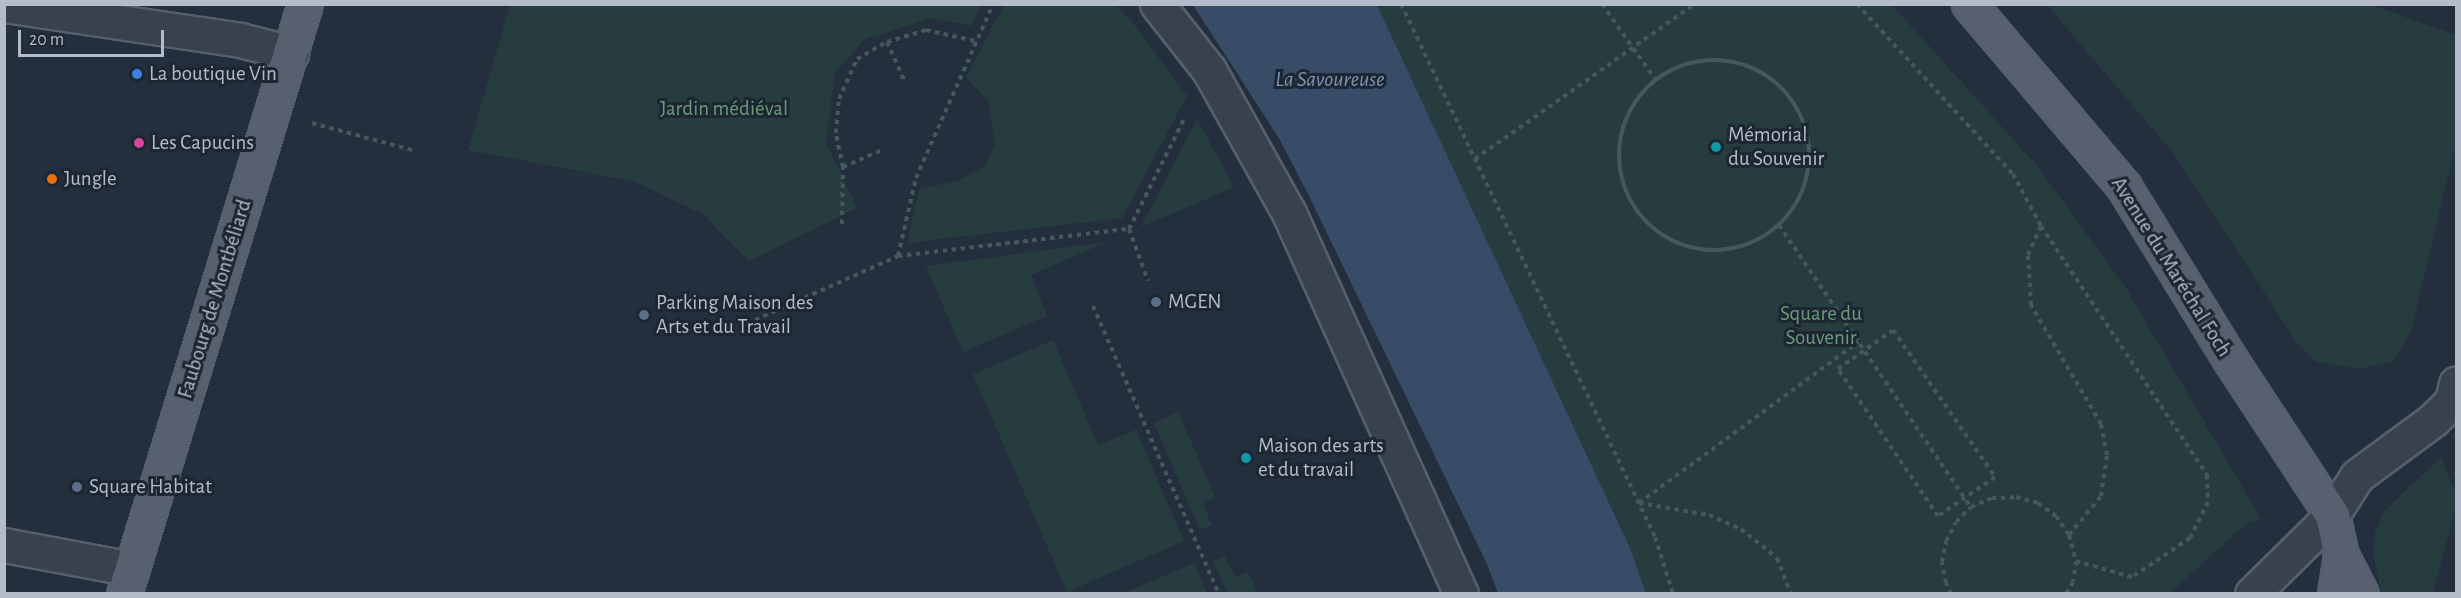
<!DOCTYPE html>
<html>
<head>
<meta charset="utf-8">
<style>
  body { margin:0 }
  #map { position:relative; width:2461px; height:598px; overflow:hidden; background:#242f3e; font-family:"Alegreya Sans",sans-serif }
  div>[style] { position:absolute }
  .green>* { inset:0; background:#263c3f }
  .water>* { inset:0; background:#394c67 }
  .path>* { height:4px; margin-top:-2px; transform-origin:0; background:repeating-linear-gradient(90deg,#44595c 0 4.5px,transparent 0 9px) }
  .path>.ring { margin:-2px; padding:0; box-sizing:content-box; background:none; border:4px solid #44595c; border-radius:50% }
  .roads { filter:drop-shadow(2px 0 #565f6c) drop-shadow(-2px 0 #565f6c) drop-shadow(0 2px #565f6c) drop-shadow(0 -2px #565f6c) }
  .minor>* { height:33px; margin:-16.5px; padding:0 16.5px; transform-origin:16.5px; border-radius:16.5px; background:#38414e }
  .major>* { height:33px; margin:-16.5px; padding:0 16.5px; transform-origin:16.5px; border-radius:16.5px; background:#56606e }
  .dots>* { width:16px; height:16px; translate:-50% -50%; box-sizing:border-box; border:3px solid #1d2633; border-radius:50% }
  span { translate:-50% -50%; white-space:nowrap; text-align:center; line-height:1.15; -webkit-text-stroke:6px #1d2633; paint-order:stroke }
  .poi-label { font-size:21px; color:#b4bcc9 }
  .left { translate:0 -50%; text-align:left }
  .park-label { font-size:21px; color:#6b9a76 }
  .street-label { font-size:21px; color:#b4bcc9 }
  .water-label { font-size:22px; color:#7c92b1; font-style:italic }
  .frame { position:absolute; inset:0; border:6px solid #b4bcc9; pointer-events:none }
  .scale { position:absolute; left:18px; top:30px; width:146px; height:27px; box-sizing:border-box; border:3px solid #b4bcc9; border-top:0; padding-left:8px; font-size:18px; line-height:21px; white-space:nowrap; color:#b4bcc9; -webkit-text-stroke:4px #1d2633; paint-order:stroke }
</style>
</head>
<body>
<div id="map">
  <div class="green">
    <i style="clip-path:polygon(510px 5px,510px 4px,980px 5px,972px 26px,931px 18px,865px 39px,835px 73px,826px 142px,857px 208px,749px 261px,704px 215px,636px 182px,468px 150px)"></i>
    <i style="clip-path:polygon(1004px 5px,1116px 5px,1130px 19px,1187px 96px,1122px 218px,907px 243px,919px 189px,958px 181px,986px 165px,995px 143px,988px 101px,966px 77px)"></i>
    <i style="clip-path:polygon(1377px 5px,1892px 5px,2038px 167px,2126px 288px,2261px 519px,2247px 523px,2170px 593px,1646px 593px,1630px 548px)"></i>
    <i style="clip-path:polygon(2047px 5px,2372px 5px,2456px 35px,2456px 142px,2411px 332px,2393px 361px,2359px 369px,2317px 362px,2299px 346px,2174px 154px)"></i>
    <i style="clip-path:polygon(1197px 119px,1234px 187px,1141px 227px)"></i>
    <i style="clip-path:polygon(1107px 242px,1031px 275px,1047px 316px,963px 352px,926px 266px)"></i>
    <i style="clip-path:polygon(1053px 340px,1098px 445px,1136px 430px,1184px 541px,1067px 592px,973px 374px)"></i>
    <i style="clip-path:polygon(1178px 412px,1215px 497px,1203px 503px,1212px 525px,1200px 530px,1154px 423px)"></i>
    <i style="clip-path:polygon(2441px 457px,2455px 492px,2456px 506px,2433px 593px,2381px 593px,2373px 553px,2375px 533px,2384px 511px)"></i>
    <i style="clip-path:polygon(1225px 556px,1235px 577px,1248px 572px,1258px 593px,1227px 593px,1213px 561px)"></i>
    <i style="clip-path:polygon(1194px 563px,1207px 593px,1124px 593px)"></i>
  </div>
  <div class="water">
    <i style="clip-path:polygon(1193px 5px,1377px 5px,1630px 548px,1646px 593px,1498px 593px,1487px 564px,1309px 196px,1280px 140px)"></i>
  </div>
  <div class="path">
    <i style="left:1401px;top:4px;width:590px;rotate:64.52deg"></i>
    <i style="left:1655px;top:537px;width:60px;rotate:72.5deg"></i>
    <i style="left:1602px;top:4px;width:92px;rotate:54.8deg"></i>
    <i style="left:1857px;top:4px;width:231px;rotate:47.5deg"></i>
    <i style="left:2013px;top:174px;width:59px;rotate:61.7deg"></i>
    <i style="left:887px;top:42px;width:44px;rotate:65.8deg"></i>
    <i class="ring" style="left:1619px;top:60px;width:186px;height:186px"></i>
    <i style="left:312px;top:123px;width:104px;rotate:15.1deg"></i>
    <i style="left:1475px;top:159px;width:269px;rotate:-35.2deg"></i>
    <i style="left:843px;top:167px;width:43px;rotate:-23.6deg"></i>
    <i style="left:842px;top:224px;width:57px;rotate:-89deg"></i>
    <i style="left:843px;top:167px;width:35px;rotate:-102deg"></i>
    <i style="left:836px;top:133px;width:34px;rotate:-85deg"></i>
    <i style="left:839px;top:99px;width:44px;rotate:-65.8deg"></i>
    <i style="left:857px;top:59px;width:34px;rotate:-30deg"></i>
    <i style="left:887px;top:42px;width:41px;rotate:-17.1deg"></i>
    <i style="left:926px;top:30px;width:50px;rotate:12.7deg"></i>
    <i style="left:1779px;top:225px;width:341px;rotate:55.8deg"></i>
    <i style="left:1129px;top:229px;width:55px;rotate:69.9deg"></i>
    <i style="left:898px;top:256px;width:80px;rotate:-77deg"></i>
    <i style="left:916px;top:178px;width:190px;rotate:-66.1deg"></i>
    <i style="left:1093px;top:306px;width:314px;rotate:66.4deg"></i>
    <i style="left:755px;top:320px;width:157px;rotate:-24.1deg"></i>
    <i style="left:898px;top:256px;width:233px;rotate:-6.7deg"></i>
    <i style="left:1129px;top:229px;width:125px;rotate:-63.4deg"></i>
    <i style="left:1893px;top:330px;width:179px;rotate:55.2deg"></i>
    <i style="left:1995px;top:477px;width:69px;rotate:145.6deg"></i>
    <i style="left:1938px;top:516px;width:178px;rotate:-124.2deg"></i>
    <i style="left:1838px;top:369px;width:67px;rotate:-35.3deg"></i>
    <i style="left:1639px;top:503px;width:272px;rotate:-36.3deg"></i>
    <i style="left:1639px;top:503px;width:71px;rotate:9.7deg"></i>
    <i style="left:1709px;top:515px;width:35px;rotate:24deg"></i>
    <i style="left:1741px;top:529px;width:46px;rotate:38.9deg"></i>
    <i style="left:1777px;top:558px;width:39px;rotate:69deg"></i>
    <i style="left:2069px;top:535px;width:50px;rotate:-50.6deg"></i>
    <i style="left:2101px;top:496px;width:41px;rotate:-81.7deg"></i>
    <i style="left:2107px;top:455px;width:32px;rotate:-101deg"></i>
    <i style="left:2101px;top:424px;width:138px;rotate:-120.5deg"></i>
    <i style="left:2031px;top:305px;width:50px;rotate:-93.4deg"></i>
    <i style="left:2028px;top:255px;width:32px;rotate:-66deg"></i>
    <i style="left:2041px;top:226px;width:299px;rotate:56.3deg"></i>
    <i style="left:2207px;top:475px;width:27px;rotate:88deg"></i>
    <i style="left:2208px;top:502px;width:40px;rotate:116.6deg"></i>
    <i style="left:2190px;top:538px;width:70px;rotate:146.1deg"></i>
    <i style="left:2132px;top:577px;width:58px;rotate:-164.1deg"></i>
    <i style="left:1951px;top:594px;width:12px;rotate:-114deg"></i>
    <i style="left:1946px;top:583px;width:21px;rotate:-101deg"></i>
    <i style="left:1942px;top:562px;width:21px;rotate:-79deg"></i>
    <i style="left:1946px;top:541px;width:21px;rotate:-62deg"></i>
    <i style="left:1956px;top:522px;width:21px;rotate:-45deg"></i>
    <i style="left:1971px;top:507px;width:23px;rotate:-23deg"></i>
    <i style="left:1992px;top:498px;width:24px;rotate:-2deg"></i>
    <i style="left:2016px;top:497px;width:23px;rotate:15deg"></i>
    <i style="left:2038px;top:503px;width:22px;rotate:36deg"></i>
    <i style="left:2056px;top:516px;width:23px;rotate:56deg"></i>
    <i style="left:2069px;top:535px;width:27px;rotate:75deg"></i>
    <i style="left:2076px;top:561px;width:21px;rotate:98deg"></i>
    <i style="left:2073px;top:582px;width:14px;rotate:120deg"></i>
  </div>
  <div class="roads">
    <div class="minor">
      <i style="left:1157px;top:4px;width:84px;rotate:51.8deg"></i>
      <i style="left:1209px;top:70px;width:164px;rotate:60.8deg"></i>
      <i style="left:1289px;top:213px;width:418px;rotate:65.7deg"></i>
      <i style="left:4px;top:5px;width:239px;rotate:8.4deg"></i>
      <i style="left:240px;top:40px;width:53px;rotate:14.3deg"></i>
      <i style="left:4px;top:545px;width:130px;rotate:10.6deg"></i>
      <i style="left:2252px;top:594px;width:112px;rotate:-44.6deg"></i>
      <i style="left:2332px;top:515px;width:46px;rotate:-57.3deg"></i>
      <i style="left:2357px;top:476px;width:94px;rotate:-36.4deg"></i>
      <i style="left:2433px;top:420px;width:27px;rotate:-45deg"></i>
      <i style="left:2452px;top:401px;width:18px;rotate:-77deg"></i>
    </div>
    <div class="major">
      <i style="left:1969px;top:4px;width:240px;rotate:49.7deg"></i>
      <i style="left:2124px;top:187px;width:204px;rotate:58.4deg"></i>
      <i style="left:2231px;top:361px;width:184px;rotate:56.7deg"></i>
      <i style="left:2332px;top:515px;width:41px;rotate:77.3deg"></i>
      <i style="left:2341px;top:555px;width:39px;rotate:99deg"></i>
      <i style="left:2341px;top:555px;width:44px;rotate:62.9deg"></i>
      <i style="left:124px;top:594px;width:617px;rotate:-72.95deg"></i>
    </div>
  </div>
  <div class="dots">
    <i style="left:137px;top:74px;background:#3f7fe0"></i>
    <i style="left:139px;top:143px;background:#d1479c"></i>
    <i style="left:1716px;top:147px;background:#0f9aa8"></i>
    <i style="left:52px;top:179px;background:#e8710a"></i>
    <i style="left:1156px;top:302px;background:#5c6f8a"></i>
    <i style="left:644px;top:315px;background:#5c6f8a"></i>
    <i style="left:1246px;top:458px;background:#0f9aa8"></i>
    <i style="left:77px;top:487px;background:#5c6f8a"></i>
  </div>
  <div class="poi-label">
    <span class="left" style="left:149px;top:74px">La boutique Vin</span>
    <span class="left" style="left:1728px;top:147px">Mémorial<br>du Souvenir</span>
    <span class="left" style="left:151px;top:143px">Les Capucins</span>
    <span class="left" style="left:64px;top:179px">Jungle</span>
    <span class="left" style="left:1168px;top:302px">MGEN</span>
    <span class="left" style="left:656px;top:315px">Parking Maison des<br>Arts et du Travail</span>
    <span class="left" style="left:1258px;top:458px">Maison des arts<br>et du travail</span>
    <span class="left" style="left:89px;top:487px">Square Habitat</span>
  </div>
  <div class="park-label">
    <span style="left:724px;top:109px">Jardin médiéval</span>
    <span style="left:1821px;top:326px">Square du<br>Souvenir</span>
  </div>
  <div class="street-label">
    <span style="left:2171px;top:267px;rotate:58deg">Avenue du Maréchal Foch</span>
    <span style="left:215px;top:299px;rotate:-73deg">Faubourg de Montbéliard</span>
  </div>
  <div class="water-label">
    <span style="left:1330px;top:80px">La Savoureuse</span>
  </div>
  <div class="frame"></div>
  <div class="scale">20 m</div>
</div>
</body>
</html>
